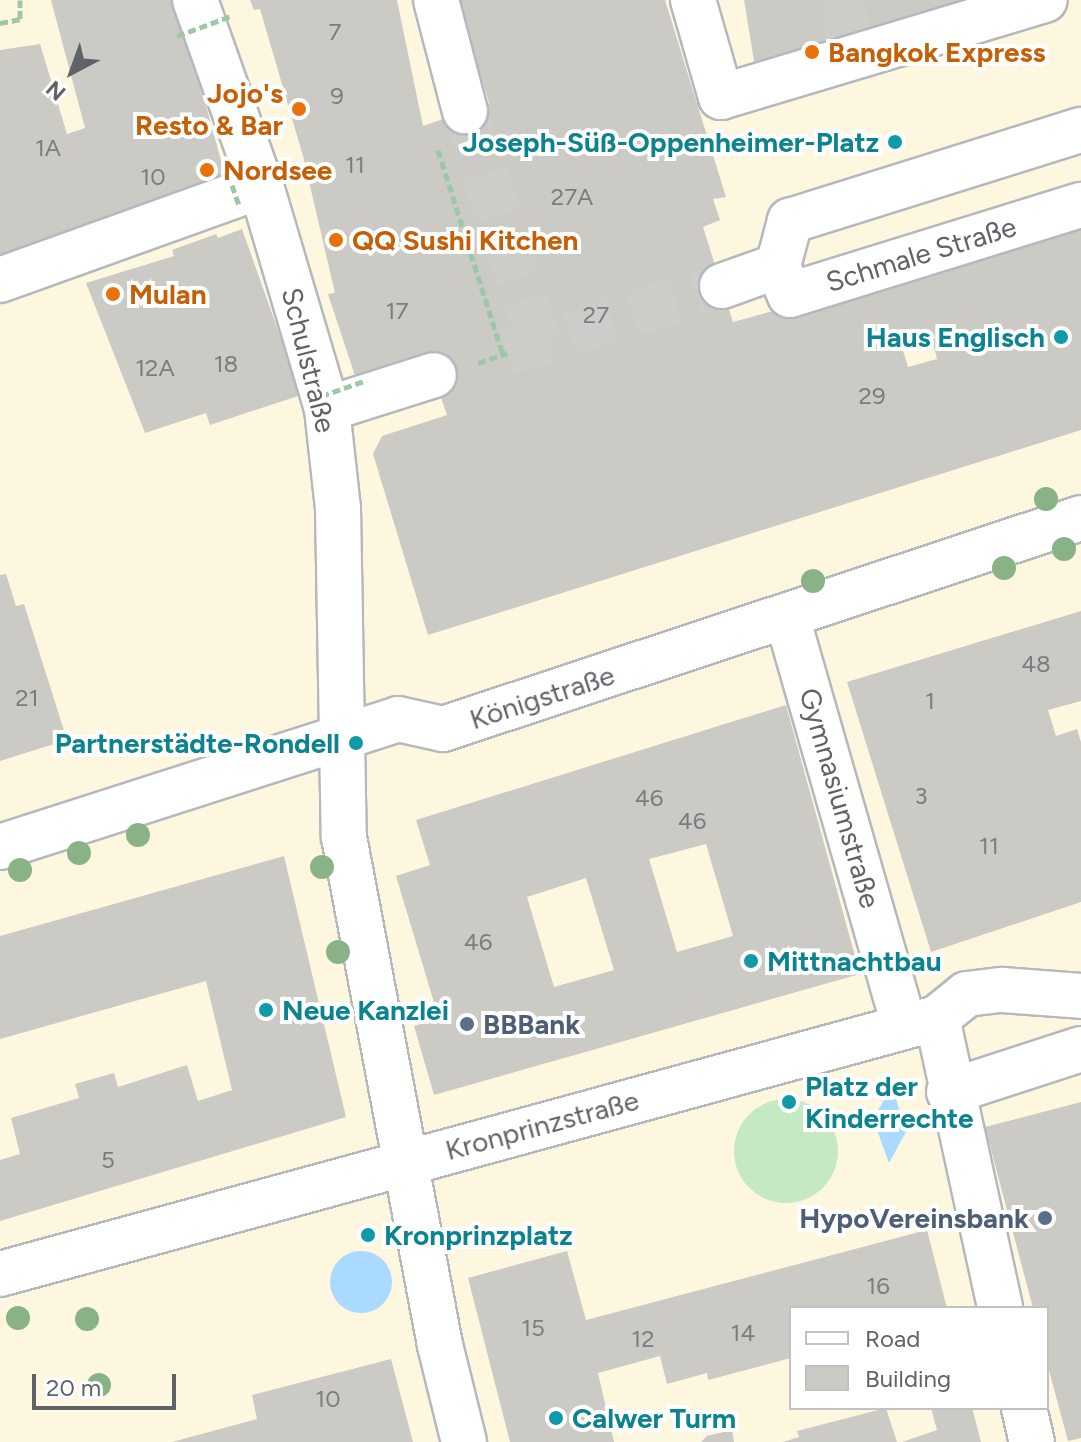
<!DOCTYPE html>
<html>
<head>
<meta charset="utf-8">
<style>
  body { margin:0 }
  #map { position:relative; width:1081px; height:1442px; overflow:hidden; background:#f1efe8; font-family:Figtree,sans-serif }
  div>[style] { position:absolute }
  .commercial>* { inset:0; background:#fef7e0 }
  .green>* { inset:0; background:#c5e8c5 }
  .round { border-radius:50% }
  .water>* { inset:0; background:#aadaff }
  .building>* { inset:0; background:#cccac5 }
  .minor-tunnel>* { height:44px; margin-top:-22px; transform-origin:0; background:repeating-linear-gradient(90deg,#ccccc8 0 44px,transparent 0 66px) }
  .path>* { height:5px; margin-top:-2.5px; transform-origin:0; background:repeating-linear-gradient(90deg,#9cc7a9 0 8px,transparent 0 12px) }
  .roads { filter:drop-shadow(2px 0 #b5b8bc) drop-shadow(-2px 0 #b5b8bc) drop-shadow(0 2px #b5b8bc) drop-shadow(0 -2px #b5b8bc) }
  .minor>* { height:44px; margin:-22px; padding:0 22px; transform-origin:22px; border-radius:22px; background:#fff }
  .path-bridge>* { height:5px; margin-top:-2.5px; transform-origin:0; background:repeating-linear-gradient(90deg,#9cc7a9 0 8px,transparent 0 12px) }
  .trees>* { width:24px; height:24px; margin:-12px; border-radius:50%; background:#89b387 }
  .dots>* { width:22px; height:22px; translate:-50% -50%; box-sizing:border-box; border:4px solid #fff; border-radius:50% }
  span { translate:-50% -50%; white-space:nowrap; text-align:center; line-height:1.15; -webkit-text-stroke:8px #fff; paint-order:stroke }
  .number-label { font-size:24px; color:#7a7d7f }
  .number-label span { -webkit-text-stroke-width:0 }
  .food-label { font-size:28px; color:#c56008; font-weight:700 }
  .left { translate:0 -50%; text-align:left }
  .right { translate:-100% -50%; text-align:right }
  .culture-label { font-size:28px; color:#0d838f; font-weight:700 }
  .street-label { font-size:28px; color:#5f6368 }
  .service-label { font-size:28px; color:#4e5e75; font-weight:700 }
  .legend { position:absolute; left:789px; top:1306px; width:260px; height:104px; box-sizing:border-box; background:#fff; border:2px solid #bfc1c3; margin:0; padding:10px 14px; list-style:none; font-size:24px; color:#5f6368 }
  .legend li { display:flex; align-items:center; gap:16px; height:40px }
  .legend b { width:40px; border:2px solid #bfc1c3 }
  .north { position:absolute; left:32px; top:32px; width:80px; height:80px; -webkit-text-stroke:6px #fff; paint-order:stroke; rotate:221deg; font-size:22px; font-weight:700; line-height:32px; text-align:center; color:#5f6368 }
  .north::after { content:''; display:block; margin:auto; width:28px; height:36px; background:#5f6368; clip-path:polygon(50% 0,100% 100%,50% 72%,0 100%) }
  .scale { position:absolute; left:32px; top:1374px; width:144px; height:36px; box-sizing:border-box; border:4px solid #5f6368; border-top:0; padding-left:10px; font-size:24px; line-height:28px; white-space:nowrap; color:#5f6368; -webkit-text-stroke:6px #fff; paint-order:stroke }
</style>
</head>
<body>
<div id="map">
  <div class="commercial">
    <i style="clip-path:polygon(evenodd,0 0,1081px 0,1081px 1442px,0 1442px,0 0,791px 1308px,1047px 1308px,1047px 1408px,791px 1408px,791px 1308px)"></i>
  </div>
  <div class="green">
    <i class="round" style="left:734px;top:1099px;width:104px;height:104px"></i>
  </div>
  <div class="water">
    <i style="clip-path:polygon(892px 1086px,906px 1132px,889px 1163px,873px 1119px)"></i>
    <i class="round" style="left:330px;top:1251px;width:62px;height:62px"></i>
  </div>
  <div class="building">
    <i style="clip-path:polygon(51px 0,177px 0,227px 182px,0 266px,0 50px,40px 44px,67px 134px,85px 128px)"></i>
    <i style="clip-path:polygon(evenodd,250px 0,397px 0,423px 126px,489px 103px,457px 0,665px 0,726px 197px,713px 199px,720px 220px,703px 227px,733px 322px,1081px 226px,1081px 430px,428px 635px,373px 454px,382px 436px,447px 415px,438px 389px,359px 388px,328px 294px,335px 293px,303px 156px,260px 9px,254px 10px,250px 0,930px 333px,937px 359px,908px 367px,900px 341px,930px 333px)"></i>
    <i style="clip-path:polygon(744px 0,995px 0,755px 67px)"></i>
    <i style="clip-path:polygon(242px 229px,301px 395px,210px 425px,206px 413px,145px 433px,86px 283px,174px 256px,172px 250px,216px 234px,218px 238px)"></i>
    <i style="clip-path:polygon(6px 574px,16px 606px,24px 604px,67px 740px,0 761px,0 575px)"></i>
    <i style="clip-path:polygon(1081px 611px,1081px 701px,1048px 710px,1056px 736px,1077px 729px,1081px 742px,1081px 902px,931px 952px,847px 682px)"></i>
    <i style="clip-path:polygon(evenodd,786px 705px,860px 974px,434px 1095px,414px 1026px,439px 1019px,396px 876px,430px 865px,416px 820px,786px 705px,706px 844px,733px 936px,677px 952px,649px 859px,706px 844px,786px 705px,586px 878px,614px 970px,554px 987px,527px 897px,586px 878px)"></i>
    <i style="clip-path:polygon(284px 856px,346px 1117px,0 1221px,0 1160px,20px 1154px,11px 1118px,79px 1098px,75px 1084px,114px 1073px,118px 1087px,187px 1065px,198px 1101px,232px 1090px,206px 981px,0 1039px,0 936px)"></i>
    <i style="clip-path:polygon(1081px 1102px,1081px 1438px,1068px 1441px,1047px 1363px,1047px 1308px,1033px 1308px,985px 1127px)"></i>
    <i style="clip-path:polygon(927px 1230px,947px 1308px,791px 1308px,791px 1358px,708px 1380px,707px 1373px,667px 1384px,660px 1356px,598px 1373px,614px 1442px,510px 1442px,468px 1278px,567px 1251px,586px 1320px)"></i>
    <i style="clip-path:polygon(391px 1359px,413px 1442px,172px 1442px,257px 1419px,252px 1395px)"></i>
    <i style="clip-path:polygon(886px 1408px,897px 1442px,783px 1442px,799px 1437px,797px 1431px)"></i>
    <i style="clip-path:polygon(931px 1408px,972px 1408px,981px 1442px,902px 1442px,937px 1430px)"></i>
    <i style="clip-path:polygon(732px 1430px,734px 1442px,701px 1442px,707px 1436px)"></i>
  </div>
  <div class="minor-tunnel">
    <i style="left:843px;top:0;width:41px;rotate:83deg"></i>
    <i style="left:465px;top:111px;width:244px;rotate:72.3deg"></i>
    <i style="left:507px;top:353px;width:225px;rotate:-17.3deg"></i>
  </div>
  <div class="path">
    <i style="left:0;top:23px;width:20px;rotate:-11deg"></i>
    <i style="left:20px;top:19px;width:19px;rotate:-90deg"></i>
    <i style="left:438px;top:150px;width:215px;rotate:72.4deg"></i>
    <i style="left:478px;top:363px;width:31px;rotate:-19deg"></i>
  </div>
  <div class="roads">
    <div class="minor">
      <i style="left:195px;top:0;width:197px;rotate:70.5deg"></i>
      <i style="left:261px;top:186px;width:233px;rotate:73.5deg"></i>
      <i style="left:327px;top:409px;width:100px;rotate:83.7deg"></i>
      <i style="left:338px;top:508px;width:329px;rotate:89deg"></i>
      <i style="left:344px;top:837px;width:517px;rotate:79.3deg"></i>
      <i style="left:440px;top:1345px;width:100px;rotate:76.1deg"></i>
      <i style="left:436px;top:0;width:115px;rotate:75.4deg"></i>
      <i style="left:693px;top:0;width:101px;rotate:73.9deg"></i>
      <i style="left:721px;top:97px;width:338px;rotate:-16.7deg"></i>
      <i style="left:778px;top:266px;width:47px;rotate:-75.1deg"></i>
      <i style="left:790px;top:221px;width:305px;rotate:-17.4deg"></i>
      <i style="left:778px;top:266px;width:31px;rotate:68deg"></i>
      <i style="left:790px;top:295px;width:305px;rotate:-17.2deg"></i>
      <i style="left:0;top:280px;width:277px;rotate:-19.8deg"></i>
      <i style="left:722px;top:286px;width:59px;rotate:-19.7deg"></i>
      <i style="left:327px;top:409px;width:112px;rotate:-17.6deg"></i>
      <i style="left:787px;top:617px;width:425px;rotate:74deg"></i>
      <i style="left:0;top:847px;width:418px;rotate:-17.8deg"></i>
      <i style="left:398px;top:719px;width:46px;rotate:12.5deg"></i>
      <i style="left:443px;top:729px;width:672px;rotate:-18.3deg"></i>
      <i style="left:937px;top:1018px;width:297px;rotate:77.7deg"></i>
      <i style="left:949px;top:1092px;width:139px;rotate:-18deg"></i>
      <i style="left:0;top:1274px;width:971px;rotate:-15.28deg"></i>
      <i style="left:937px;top:1018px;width:38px;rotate:-39deg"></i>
      <i style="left:967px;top:994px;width:35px;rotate:-7deg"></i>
      <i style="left:1002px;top:990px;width:79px;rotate:4.3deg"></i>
      <i style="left:1024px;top:1408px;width:35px;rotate:77deg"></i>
    </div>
  </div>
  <div class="path-bridge">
    <i style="left:177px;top:36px;width:58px;rotate:-20.3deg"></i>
    <i style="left:232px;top:185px;width:24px;rotate:71deg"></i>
    <i style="left:310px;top:400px;width:60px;rotate:-19.3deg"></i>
  </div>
  <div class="trees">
    <i style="left:1046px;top:499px"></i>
    <i style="left:1064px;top:549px"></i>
    <i style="left:1004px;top:568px"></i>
    <i style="left:813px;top:581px"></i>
    <i style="left:138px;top:835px"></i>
    <i style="left:79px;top:853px"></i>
    <i style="left:322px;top:867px"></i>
    <i style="left:20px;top:870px"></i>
    <i style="left:338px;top:952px"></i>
    <i style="left:18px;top:1318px"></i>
    <i style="left:87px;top:1319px"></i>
    <i style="left:99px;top:1385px"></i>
  </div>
  <div class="dots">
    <i style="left:812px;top:52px;background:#e8710a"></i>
    <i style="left:299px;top:109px;background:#e8710a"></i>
    <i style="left:895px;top:142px;background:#0f9aa8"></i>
    <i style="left:207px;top:170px;background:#e8710a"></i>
    <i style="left:336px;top:240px;background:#e8710a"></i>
    <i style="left:113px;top:294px;background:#e8710a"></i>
    <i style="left:1061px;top:337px;background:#0f9aa8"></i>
    <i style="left:356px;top:743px;background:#0f9aa8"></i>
    <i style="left:751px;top:961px;background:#0f9aa8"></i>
    <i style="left:266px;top:1010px;background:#0f9aa8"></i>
    <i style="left:467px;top:1024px;background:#5c6f8a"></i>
    <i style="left:789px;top:1102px;background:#0f9aa8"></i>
    <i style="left:1045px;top:1218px;background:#5c6f8a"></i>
    <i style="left:368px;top:1235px;background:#0f9aa8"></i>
    <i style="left:556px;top:1418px;background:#0f9aa8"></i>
  </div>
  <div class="number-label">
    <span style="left:335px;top:32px">7</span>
    <span style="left:337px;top:96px">9</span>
    <span style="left:48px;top:148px">1A</span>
    <span style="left:355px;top:165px">11</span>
    <span style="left:153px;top:177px">10</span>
    <span style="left:572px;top:197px">27A</span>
    <span style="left:397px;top:311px">17</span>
    <span style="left:596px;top:315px">27</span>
    <span style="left:226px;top:364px">18</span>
    <span style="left:155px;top:368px">12A</span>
    <span style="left:872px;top:396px">29</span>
    <span style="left:1036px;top:664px">48</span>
    <span style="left:27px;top:698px">21</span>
    <span style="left:930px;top:701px">1</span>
    <span style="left:921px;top:796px">3</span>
    <span style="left:649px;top:798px">46</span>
    <span style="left:692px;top:821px">46</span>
    <span style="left:989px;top:846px">11</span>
    <span style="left:478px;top:942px">46</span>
    <span style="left:108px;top:1160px">5</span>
    <span style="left:878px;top:1286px">16</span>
    <span style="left:533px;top:1328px">15</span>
    <span style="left:743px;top:1333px">14</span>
    <span style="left:643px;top:1339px">12</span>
    <span style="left:328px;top:1399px">10</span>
  </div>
  <div class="food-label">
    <span class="left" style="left:828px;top:52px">Bangkok Express</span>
    <span class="right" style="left:283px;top:109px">Jojo's<br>Resto &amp; Bar</span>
    <span class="left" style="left:223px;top:170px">Nordsee</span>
    <span class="left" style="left:352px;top:240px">QQ Sushi Kitchen</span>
    <span class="left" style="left:129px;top:294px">Mulan</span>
  </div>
  <div class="culture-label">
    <span class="right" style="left:879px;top:142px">Joseph-Süß-Oppenheimer-Platz</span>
    <span class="right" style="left:1045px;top:337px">Haus Englisch</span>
    <span class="right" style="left:340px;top:743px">Partnerstädte-Rondell</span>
    <span class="left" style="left:767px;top:961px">Mittnachtbau</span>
    <span class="left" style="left:282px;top:1010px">Neue Kanzlei</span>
    <span class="left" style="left:805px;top:1102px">Platz der<br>Kinderrechte</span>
    <span class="left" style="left:384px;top:1235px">Kronprinzplatz</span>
    <span class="left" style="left:572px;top:1418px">Calwer Turm</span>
  </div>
  <div class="street-label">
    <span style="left:921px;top:254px;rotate:-17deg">Schmale Straße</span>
    <span style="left:309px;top:360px;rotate:76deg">Schulstraße</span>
    <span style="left:542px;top:697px;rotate:-18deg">Königstraße</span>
    <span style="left:840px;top:798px;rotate:74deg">Gymnasiumstraße</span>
    <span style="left:542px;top:1125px;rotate:-15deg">Kronprinzstraße</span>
  </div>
  <div class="service-label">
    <span class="left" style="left:483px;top:1024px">BBBank</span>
    <span class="right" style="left:1029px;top:1218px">HypoVereinsbank</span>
  </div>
  <ul class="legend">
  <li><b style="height:10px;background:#fff"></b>Road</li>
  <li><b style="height:22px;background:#cccac5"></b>Building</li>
  </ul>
  <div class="north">N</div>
  <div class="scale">20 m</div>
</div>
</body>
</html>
